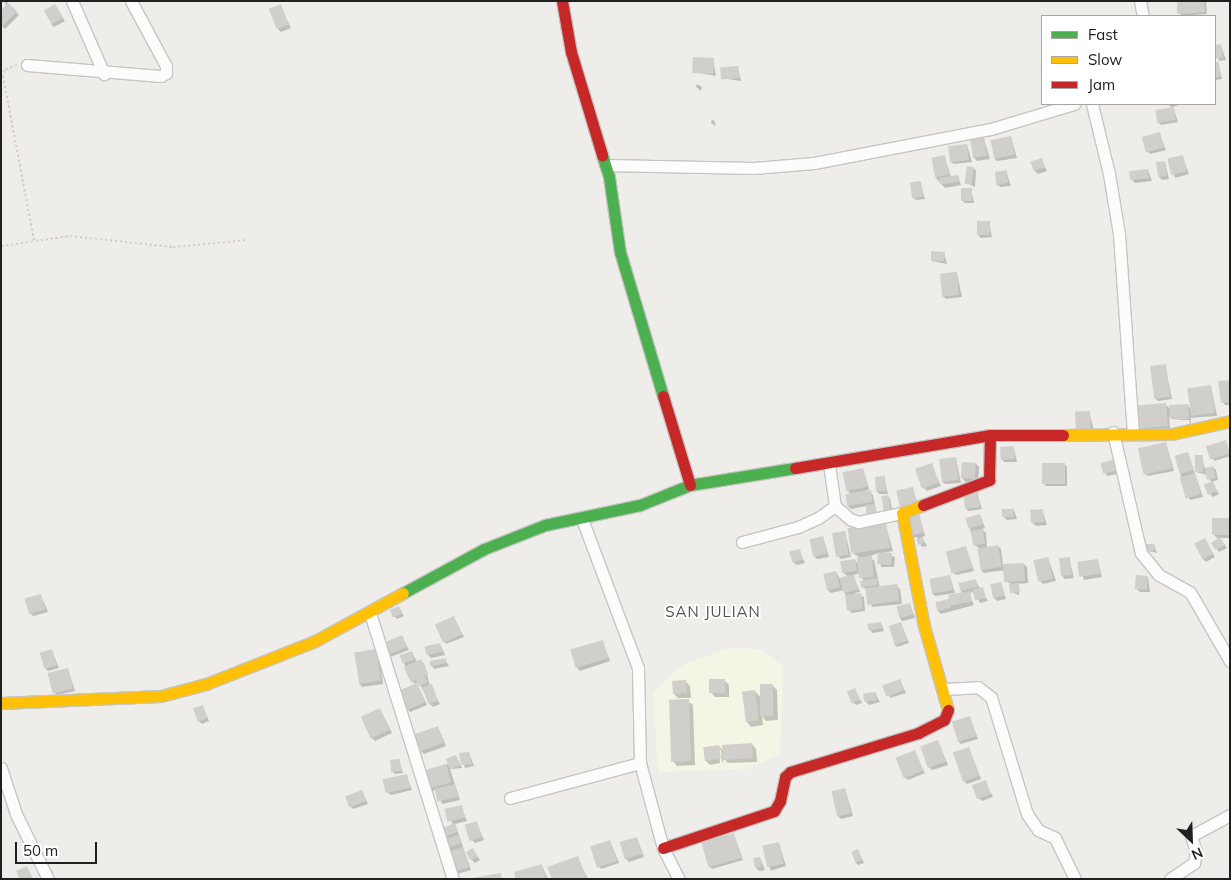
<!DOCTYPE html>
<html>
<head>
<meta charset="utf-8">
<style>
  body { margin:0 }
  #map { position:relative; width:1231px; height:880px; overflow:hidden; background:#eeede9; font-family:Mulish,sans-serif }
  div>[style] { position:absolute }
  .education>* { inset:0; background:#f4f6e5 }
  .shadow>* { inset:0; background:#0003; transform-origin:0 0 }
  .building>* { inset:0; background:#d1cfcc; transform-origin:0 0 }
  .path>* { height:2px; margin-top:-1px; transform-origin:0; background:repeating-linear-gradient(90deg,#d7ccc9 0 2.5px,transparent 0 5px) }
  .roads { filter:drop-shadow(1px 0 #c5c5c3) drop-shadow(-1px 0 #c5c5c3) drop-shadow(0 1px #c5c5c3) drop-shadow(0 -1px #c5c5c3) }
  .street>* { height:11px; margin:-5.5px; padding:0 5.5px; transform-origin:5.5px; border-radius:5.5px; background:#fcfcfc }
  .fast>* { height:11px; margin:-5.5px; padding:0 5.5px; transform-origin:5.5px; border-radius:5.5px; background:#4caf50 }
  .slow>* { height:11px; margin:-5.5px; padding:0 5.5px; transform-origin:5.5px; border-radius:5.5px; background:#ffc107 }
  .jam>* { height:11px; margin:-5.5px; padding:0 5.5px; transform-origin:5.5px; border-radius:5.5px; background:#c62828 }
  span { translate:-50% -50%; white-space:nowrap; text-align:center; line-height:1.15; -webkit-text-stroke:4px #fff; paint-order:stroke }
  .quarter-label { font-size:15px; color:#535353; letter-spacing:1px }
  .frame { position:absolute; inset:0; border:2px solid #202020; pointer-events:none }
  .legend { position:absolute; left:1041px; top:15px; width:175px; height:90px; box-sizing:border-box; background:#fff; border:1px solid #a6a6a6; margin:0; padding:6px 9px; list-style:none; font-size:15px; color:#202020 }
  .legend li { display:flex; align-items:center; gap:10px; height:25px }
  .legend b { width:25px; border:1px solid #a6a6a6 }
  .north { position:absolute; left:1166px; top:815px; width:50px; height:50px; -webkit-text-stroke:4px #fff; paint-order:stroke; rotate:156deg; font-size:14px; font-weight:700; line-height:20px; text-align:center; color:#202020 }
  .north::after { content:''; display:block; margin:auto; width:18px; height:22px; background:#202020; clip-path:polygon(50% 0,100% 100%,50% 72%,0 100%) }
  .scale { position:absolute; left:15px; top:842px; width:82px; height:22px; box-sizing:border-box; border:2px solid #202020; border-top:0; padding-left:6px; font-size:15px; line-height:18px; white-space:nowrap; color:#202020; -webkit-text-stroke:4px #fff; paint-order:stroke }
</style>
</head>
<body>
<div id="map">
  <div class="education">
    <i style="clip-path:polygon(730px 648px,760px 649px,783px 666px,780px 754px,747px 769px,658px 772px,653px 692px,684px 664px)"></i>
  </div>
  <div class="shadow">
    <i style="clip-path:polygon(3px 1px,10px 1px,7px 3px,19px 15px,5px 29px,1px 25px,7px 5px)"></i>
    <i style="clip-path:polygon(1178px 1px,1206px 1px,1207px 14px,1181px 16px)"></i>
    <i style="clip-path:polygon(55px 5px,65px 21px,54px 27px,51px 24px)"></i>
    <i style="clip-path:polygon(280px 6px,291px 28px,281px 32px,278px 29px)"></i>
    <i style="clip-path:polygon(1221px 46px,1226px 60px,1219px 61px,1215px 47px)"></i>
    <i style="clip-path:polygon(713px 59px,716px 76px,694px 72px)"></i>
    <i style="clip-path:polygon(1218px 63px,1222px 79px,1215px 80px,1215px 64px)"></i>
    <i style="clip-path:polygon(738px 68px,741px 81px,721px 78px)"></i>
    <i style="clip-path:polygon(697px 84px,702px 87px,701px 91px,696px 87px)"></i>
    <i style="clip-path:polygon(1182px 104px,1173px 107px,1178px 122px,1161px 125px,1158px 122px,1172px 108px,1168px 104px)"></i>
    <i style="clip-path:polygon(712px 119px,715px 122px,716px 126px,711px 123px)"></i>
    <i style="clip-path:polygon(1159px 133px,1166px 150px,1150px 154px,1147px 151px)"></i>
    <i style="clip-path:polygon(1011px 137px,1017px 158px,997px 161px,995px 159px)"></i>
    <i style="clip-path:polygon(984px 139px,990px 159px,977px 161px,974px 158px)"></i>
    <i style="clip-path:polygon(967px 145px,972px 162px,954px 164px,951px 162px)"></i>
    <i style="clip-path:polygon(944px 156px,951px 177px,958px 176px,961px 185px,945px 188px,936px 178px)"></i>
    <i style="clip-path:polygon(1182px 156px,1189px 174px,1175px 178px,1168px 159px)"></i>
    <i style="clip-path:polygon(1041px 159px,1047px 171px,1038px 174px,1035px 171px)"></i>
    <i style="clip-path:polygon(1165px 162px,1169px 179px,1162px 180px,1159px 177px)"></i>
    <i style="clip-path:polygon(974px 168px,976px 171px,975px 187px,967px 183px)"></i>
    <i style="clip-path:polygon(1148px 170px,1152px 181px,1135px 183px,1132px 180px)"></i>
    <i style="clip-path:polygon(1006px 171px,1011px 186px,1000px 187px,997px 184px)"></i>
    <i style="clip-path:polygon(920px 182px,925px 199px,916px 200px,913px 197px)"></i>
    <i style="clip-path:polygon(971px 189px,974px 203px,965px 203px,962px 200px)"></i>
    <i style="clip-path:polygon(989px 222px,992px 237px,981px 238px,978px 235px)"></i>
    <i style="clip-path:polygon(944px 253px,947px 264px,932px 261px)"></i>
    <i style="clip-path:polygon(957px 274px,962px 297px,946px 299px,943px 296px)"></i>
    <i style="clip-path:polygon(1165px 365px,1172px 399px,1158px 401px,1155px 398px)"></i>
    <i style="clip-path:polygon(1230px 381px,1230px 405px,1225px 405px,1223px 402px)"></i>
    <i style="clip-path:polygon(1211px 386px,1217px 416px,1172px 419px,1169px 416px,1170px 429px,1142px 430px,1166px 405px,1169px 408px,1187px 405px,1191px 409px)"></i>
    <i style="clip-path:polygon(1089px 412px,1094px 430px,1080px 431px)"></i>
    <i style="clip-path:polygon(1191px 418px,1190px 427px,1189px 420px,1173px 420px)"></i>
    <i style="clip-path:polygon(1225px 441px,1230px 456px,1215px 461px,1212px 458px)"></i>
    <i style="clip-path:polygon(1166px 443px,1174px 471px,1148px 476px,1145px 473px)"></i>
    <i style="clip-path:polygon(1014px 448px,1017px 462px,1004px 462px,1002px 459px)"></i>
    <i style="clip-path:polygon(1188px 453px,1203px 497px,1190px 500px,1180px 473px)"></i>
    <i style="clip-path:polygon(1202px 457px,1205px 469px,1213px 467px,1216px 470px,1218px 480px,1211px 482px,1219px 494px,1213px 497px,1210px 494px,1212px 483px,1207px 475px,1196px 472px)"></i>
    <i style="clip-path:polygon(956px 458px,961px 483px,945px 484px,942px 481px)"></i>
    <i style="clip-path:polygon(976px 464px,979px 467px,978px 482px,967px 483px,961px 477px)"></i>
    <i style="clip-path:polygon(1064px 464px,1067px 467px,1067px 486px,1046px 486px,1043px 483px)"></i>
    <i style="clip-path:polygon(1102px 464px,1121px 473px,1107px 476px)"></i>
    <i style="clip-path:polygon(931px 465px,941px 486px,927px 491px,924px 488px)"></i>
    <i style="clip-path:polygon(863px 469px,869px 489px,861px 493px,870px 492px,873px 495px,878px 519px,867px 506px,851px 509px,848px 506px,852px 495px,847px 490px)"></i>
    <i style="clip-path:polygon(884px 478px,888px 494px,880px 494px,877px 492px)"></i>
    <i style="clip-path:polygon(913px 489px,919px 509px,904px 512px)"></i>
    <i style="clip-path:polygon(977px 494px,982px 509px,969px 511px,966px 509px)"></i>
    <i style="clip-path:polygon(888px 496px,890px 499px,893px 513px,885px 511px)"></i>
    <i style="clip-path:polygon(1014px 510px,1017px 519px,1007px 520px,1004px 517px)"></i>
    <i style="clip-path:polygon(1042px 510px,1047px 525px,1036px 526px,1033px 523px)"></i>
    <i style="clip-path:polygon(980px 515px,985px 528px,982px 529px,986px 533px,987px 548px,998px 546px,1001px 549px,1003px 566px,1024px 564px,1027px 567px,1028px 583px,1018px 584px,1019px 595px,1011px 592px,1011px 584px,1005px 581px,1005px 570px,984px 573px,981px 570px,978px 547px,974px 545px,970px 529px)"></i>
    <i style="clip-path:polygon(919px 516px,925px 536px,922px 537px,927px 546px,922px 547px,917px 537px,913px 538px)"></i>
    <i style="clip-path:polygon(1230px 519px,1230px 538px,1220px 538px,1227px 548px,1219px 552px,1213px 544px,1219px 540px,1214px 535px)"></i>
    <i style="clip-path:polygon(885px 523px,893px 551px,882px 553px,895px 557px,894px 567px,881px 567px,879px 553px,864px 558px,874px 560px,880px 588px,897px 586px,900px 589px,902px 604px,872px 607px,867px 589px,862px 587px,864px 582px,860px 573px,853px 575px,860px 592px,854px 593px,864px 597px,865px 611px,851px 613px,844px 590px,831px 593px,828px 590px,836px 572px,840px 579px,848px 577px,844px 573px,855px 560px,859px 565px,859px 557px,854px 554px)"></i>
    <i style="clip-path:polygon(845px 532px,851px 557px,841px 559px,838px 556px)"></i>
    <i style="clip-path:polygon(823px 537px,829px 557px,817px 559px,814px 556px)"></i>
    <i style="clip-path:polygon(1205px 539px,1215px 557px,1206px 562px,1203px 559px)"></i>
    <i style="clip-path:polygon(1154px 545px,1157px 553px,1143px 550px)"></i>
    <i style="clip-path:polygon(966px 548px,974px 571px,956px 575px,953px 572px)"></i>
    <i style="clip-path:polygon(799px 550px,805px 563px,797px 565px,794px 563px)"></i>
    <i style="clip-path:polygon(1048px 558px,1056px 581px,1043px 584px,1040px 581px)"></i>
    <i style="clip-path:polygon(1069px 558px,1074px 578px,1065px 579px,1062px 576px)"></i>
    <i style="clip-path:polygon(1098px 561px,1102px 577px,1084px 580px,1079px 563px)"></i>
    <i style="clip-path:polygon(950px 577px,955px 593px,935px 596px,932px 593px)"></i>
    <i style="clip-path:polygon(1148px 577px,1150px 592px,1140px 592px,1137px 589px)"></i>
    <i style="clip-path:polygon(975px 580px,988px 601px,980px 603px,974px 592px,969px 593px,974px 605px,941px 614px,938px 611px,936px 603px,964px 594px,961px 591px)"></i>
    <i style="clip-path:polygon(1001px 583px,1006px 599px,997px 601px,994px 598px)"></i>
    <i style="clip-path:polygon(41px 596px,48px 612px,33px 616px,30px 613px)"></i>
    <i style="clip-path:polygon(910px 604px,915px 618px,902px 621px,900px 618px)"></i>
    <i style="clip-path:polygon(399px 607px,404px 616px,397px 619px,394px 616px)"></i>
    <i style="clip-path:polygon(454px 618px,464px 637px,446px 644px,437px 625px)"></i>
    <i style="clip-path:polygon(881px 623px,884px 631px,873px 633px,870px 630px)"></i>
    <i style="clip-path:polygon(901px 623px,909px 643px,897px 647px,894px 644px)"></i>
    <i style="clip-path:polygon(402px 637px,409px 650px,390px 657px,387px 654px)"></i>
    <i style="clip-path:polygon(602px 641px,610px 661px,580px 671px,577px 668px)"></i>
    <i style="clip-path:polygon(440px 644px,445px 655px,431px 658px,428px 655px)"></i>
    <i style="clip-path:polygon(52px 651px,59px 668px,48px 671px,45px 668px)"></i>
    <i style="clip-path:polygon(412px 652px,417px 662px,424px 663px,430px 686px,440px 704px,433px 707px,430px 704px,419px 682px,415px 683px,419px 688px,427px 705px,410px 712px,407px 709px,416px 685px,412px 681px,404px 663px)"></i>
    <i style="clip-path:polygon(355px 653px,379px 653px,383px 684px,362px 687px,360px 684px)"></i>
    <i style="clip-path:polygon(445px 659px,449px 666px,434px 669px,432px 666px)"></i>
    <i style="clip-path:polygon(68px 669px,75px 691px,57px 695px,54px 692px)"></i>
    <i style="clip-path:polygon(724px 680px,729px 685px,729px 697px,715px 697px,711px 692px)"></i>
    <i style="clip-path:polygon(900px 680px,906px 693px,890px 698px,884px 685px)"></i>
    <i style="clip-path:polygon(686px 682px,690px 686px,691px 698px,678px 698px,673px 693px)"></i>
    <i style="clip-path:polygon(772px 685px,777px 690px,778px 720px,766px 721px,762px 716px,763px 725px,751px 727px,747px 722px,755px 691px,761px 698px)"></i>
    <i style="clip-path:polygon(855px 690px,862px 703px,856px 705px,853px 702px)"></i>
    <i style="clip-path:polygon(875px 693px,880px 702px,869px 705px,866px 702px)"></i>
    <i style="clip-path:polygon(688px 701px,693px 705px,695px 765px,677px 766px,673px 761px)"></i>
    <i style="clip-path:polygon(203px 707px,209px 721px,202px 724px,199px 721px)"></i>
    <i style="clip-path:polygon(380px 709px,392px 733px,375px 741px,372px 738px)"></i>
    <i style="clip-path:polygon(970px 718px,978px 739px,961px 744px,958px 741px)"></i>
    <i style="clip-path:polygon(438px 727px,446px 746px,424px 754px,421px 751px)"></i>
    <i style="clip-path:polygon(938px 741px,948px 765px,932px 770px,929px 767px)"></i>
    <i style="clip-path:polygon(752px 744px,756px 749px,757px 762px,728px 763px,724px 759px,722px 763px,721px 750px,719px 750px,720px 763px,710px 765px,705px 760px,704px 748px,719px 746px,723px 751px)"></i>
    <i style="clip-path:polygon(969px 748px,981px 779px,967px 784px,964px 781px)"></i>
    <i style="clip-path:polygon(914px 752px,925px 773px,908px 780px,905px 777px)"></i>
    <i style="clip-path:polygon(469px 753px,474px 766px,465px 768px,461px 754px)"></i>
    <i style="clip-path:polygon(456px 756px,462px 768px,450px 769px,460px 800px,442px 804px,437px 790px,431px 791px,424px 771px,448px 764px)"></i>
    <i style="clip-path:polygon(399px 760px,403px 773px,395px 774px,392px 771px)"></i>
    <i style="clip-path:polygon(406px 775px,412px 790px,391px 795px,388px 793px)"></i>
    <i style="clip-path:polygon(985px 782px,993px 797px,982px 801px,979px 798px)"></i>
    <i style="clip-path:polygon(845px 789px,853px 816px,841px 819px,838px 816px)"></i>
    <i style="clip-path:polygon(362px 791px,368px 804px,353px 809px,350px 806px)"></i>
    <i style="clip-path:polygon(461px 807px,467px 821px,455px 824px,471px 870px,457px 874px,446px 849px,448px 839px,445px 836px,453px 825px,446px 811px)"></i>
    <i style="clip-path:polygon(476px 822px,484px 840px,475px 843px,472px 840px)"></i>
    <i style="clip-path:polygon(734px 835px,743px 860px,712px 869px,709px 866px)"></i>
    <i style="clip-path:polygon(637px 838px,644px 857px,629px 862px,626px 859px)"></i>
    <i style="clip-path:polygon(610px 841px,619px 863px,601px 869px,598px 866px)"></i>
    <i style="left:779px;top:843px;width:24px;height:16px;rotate:73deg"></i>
    <i style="clip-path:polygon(472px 849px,480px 860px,475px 863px,472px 860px)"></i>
    <i style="clip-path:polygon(858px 850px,864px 863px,858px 865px,855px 862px)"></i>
    <i style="clip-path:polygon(577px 857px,588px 879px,553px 879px)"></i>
    <i style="clip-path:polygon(760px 858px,765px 870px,759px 871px,756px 868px)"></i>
    <i style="clip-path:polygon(542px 866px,548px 879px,518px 879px)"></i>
  </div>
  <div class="building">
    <i style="clip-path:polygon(1177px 1px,1204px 1px,1205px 12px,1177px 14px)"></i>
    <i style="clip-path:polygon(8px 3px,17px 11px,1px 28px,1px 10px)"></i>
    <i style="left:55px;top:4px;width:16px;height:13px;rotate:60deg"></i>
    <i style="left:281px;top:4px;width:22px;height:13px;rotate:69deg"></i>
    <i style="clip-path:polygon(1221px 44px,1223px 57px,1215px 59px,1215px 45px)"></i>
    <i style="left:693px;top:57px;width:21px;height:16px;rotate:3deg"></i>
    <i style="clip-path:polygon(1215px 62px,1219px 62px,1220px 77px,1215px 77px)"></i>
    <i style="left:738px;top:66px;width:12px;height:18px;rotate:85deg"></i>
    <i style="left:1174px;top:107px;width:13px;height:19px;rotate:81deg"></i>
    <i style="left:1160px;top:132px;width:16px;height:19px;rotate:75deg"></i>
    <i style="left:1011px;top:136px;width:19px;height:21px;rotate:78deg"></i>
    <i style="left:984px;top:137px;width:19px;height:14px;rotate:81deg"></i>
    <i style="left:967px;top:144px;width:16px;height:19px;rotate:83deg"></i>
    <i style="left:945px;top:155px;width:20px;height:14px;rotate:79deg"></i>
    <i style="left:1183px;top:155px;width:17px;height:16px;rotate:77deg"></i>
    <i style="left:1042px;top:158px;width:10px;height:12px;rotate:73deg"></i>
    <i style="left:1165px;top:161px;width:15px;height:9px;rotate:82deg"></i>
    <i style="left:967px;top:166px;width:7px;height:18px;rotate:8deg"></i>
    <i style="left:1148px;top:169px;width:9px;height:19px;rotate:84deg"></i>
    <i style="clip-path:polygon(1007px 170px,1008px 183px,996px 185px,995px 172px)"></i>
    <i style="left:958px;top:175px;width:7px;height:19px;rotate:82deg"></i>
    <i style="left:921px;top:181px;width:16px;height:11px;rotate:83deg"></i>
    <i style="left:961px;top:188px;width:11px;height:13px"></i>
    <i style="left:990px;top:221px;width:14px;height:13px;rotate:90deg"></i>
    <i style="clip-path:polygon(931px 251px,945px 252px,944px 261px,931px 261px)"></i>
    <i style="left:957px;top:272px;width:23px;height:17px;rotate:85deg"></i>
    <i style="left:1166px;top:364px;width:33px;height:16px;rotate:83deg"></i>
    <i style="clip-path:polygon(1230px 380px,1230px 402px,1221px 403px,1218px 381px)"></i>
    <i style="left:1211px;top:385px;width:28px;height:24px;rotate:82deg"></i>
    <i style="left:1166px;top:403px;width:23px;height:30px;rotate:85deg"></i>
    <i style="left:1188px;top:404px;width:13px;height:19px;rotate:86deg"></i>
    <i style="left:1090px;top:411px;width:17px;height:15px;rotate:87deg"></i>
    <i style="left:1226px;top:440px;width:14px;height:21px;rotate:73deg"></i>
    <i style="left:1166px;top:442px;width:27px;height:29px;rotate:77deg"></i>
    <i style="left:1014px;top:446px;width:13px;height:14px;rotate:86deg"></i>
    <i style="left:1188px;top:452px;width:19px;height:14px;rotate:74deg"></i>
    <i style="left:1203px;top:455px;width:17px;height:8px;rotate:90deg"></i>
    <i style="left:956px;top:457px;width:23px;height:17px;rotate:83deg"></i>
    <i style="left:1116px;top:459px;width:11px;height:16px;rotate:75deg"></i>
    <i style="left:962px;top:462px;width:14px;height:16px;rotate:4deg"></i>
    <i style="left:932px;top:463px;width:21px;height:18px;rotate:71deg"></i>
    <i style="left:1042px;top:463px;width:23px;height:21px"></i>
    <i style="left:1213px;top:466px;width:12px;height:9px;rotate:76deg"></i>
    <i style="left:863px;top:468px;width:19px;height:21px;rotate:78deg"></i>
    <i style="left:1195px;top:473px;width:22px;height:16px;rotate:74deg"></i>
    <i style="left:885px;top:476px;width:15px;height:10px;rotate:86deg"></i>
    <i style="left:1213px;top:481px;width:11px;height:10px;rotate:68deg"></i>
    <i style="left:913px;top:487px;width:19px;height:17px;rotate:78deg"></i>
    <i style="left:871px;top:490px;width:12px;height:26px;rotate:81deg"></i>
    <i style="left:978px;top:492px;width:15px;height:15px;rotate:82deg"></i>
    <i style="left:888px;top:495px;width:15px;height:7px;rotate:79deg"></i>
    <i style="clip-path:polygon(875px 504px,876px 517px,866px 517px,866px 505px)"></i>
    <i style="left:1002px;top:509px;width:12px;height:8px"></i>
    <i style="left:1043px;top:509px;width:13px;height:13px;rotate:86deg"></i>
    <i style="left:980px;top:514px;width:11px;height:15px;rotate:75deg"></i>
    <i style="left:920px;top:515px;width:18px;height:14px;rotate:81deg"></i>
    <i style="left:1230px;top:518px;width:17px;height:18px;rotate:90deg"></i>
    <i style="left:886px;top:522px;width:26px;height:39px;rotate:81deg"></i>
    <i style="left:983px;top:529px;width:15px;height:12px;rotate:82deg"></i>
    <i style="left:845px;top:531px;width:24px;height:13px;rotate:81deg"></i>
    <i style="left:823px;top:536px;width:18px;height:14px;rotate:77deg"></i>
    <i style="left:923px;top:537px;width:6px;height:7px;rotate:72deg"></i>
    <i style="clip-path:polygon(1220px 537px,1225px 545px,1215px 550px,1211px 543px)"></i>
    <i style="left:1205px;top:538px;width:18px;height:12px;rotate:63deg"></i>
    <i style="left:1142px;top:544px;width:12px;height:7px"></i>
    <i style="left:998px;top:545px;width:22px;height:21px;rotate:80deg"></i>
    <i style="left:966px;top:546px;width:23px;height:21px;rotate:75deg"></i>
    <i style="left:800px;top:549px;width:11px;height:11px;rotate:75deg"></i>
    <i style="left:878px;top:552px;width:14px;height:12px;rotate:4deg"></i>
    <i style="left:872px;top:556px;width:21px;height:15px;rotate:85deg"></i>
    <i style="left:1048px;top:557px;width:22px;height:15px;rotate:77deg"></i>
    <i style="left:1070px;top:557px;width:18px;height:11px;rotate:84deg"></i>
    <i style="left:855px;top:559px;width:12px;height:15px;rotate:81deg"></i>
    <i style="left:1098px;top:559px;width:15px;height:21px;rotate:82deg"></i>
    <i style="left:1024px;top:563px;width:18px;height:21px;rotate:87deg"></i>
    <i style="left:836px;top:571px;width:17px;height:13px;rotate:77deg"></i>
    <i style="left:854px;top:574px;width:16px;height:15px;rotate:75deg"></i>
    <i style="left:950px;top:575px;width:15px;height:21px;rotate:79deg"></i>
    <i style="left:1136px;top:575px;width:12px;height:14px;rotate:5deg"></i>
    <i style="clip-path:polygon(877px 578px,878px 585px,861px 587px,860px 581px)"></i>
    <i style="left:976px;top:579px;width:8px;height:18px;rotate:76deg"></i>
    <i style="left:1001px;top:582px;width:14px;height:11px;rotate:78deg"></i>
    <i style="left:1019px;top:583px;width:9px;height:10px;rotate:84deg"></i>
    <i style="left:897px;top:584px;width:17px;height:32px;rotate:83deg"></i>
    <i style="left:983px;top:587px;width:11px;height:11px;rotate:75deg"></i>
    <i style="left:970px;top:591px;width:11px;height:22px;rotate:80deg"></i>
    <i style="left:861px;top:593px;width:16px;height:16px;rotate:83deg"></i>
    <i style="left:41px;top:594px;width:16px;height:17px;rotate:75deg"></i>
    <i style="left:949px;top:599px;width:9px;height:14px;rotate:77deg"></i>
    <i style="left:910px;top:603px;width:12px;height:14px;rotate:76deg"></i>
    <i style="left:399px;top:606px;width:8px;height:10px;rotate:67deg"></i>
    <i style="left:454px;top:616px;width:20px;height:21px;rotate:66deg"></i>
    <i style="clip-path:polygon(881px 622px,882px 628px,869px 631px,867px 624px)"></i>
    <i style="left:901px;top:622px;width:20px;height:13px;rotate:72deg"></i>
    <i style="left:402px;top:635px;width:13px;height:22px;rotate:67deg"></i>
    <i style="left:603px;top:640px;width:19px;height:34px;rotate:74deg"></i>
    <i style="left:440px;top:643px;width:9px;height:16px;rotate:77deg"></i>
    <i style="left:52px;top:649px;width:17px;height:13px;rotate:73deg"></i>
    <i style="left:376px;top:649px;width:32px;height:22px;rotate:81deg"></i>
    <i style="left:412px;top:651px;width:9px;height:13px;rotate:72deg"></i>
    <i style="left:446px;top:658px;width:5px;height:17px;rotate:79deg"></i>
    <i style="left:421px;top:659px;width:17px;height:19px;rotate:65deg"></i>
    <i style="left:68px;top:668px;width:21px;height:21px;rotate:76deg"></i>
    <i style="left:425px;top:676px;width:7px;height:10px;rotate:63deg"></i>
    <i style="left:709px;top:679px;width:16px;height:14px"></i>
    <i style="left:900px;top:679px;width:12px;height:19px;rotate:70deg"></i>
    <i style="left:686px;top:680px;width:13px;height:14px;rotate:86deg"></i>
    <i style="left:417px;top:683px;width:21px;height:21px;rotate:67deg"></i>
    <i style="left:432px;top:684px;width:18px;height:10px;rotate:71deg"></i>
    <i style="left:760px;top:684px;width:13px;height:32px"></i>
    <i style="left:855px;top:688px;width:13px;height:9px;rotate:67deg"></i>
    <i style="left:755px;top:690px;width:31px;height:13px;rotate:83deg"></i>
    <i style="left:876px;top:692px;width:8px;height:13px;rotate:83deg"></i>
    <i style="left:689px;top:699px;width:62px;height:20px;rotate:88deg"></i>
    <i style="clip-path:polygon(203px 705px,207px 718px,198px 722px,193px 708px)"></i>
    <i style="left:380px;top:708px;width:24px;height:21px;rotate:66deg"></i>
    <i style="left:970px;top:716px;width:21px;height:19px;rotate:73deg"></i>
    <i style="left:438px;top:726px;width:18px;height:26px;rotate:71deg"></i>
    <i style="left:938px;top:740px;width:23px;height:19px;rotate:70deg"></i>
    <i style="left:752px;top:743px;width:15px;height:30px;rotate:86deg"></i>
    <i style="left:719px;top:745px;width:14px;height:16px;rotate:82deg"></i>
    <i style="left:969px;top:747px;width:31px;height:17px;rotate:71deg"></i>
    <i style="left:915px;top:750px;width:22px;height:21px;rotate:68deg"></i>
    <i style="clip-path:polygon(469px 752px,472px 764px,461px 765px,459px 753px)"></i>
    <i style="left:456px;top:755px;width:11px;height:11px;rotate:68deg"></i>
    <i style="left:400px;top:759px;width:12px;height:10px;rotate:85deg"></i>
    <i style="left:446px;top:764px;width:19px;height:25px;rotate:74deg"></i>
    <i style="left:407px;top:774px;width:14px;height:25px;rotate:78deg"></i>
    <i style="left:986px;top:780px;width:15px;height:15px;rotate:70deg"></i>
    <i style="left:455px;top:784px;width:13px;height:21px;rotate:77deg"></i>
    <i style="left:845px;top:788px;width:26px;height:14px;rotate:77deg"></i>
    <i style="left:362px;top:790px;width:12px;height:18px;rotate:70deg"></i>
    <i style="left:462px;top:805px;width:13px;height:18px;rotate:77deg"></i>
    <i style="left:477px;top:821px;width:17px;height:13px;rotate:73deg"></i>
    <i style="left:455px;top:823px;width:9px;height:15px;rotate:69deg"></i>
    <i style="left:734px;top:833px;width:26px;height:34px;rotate:74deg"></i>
    <i style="left:458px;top:835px;width:9px;height:17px;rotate:72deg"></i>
    <i style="left:637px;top:837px;width:18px;height:18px;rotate:74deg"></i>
    <i style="left:610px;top:840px;width:22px;height:21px;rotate:72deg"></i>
    <i style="left:779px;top:842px;width:22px;height:17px;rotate:77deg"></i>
    <i style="left:463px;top:847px;width:21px;height:16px;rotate:73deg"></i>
    <i style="left:473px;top:848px;width:10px;height:8px;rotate:61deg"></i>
    <i style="left:858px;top:849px;width:12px;height:7px;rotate:70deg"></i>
    <i style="clip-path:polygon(578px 856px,587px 879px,552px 879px,547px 867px)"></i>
    <i style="left:760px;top:857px;width:10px;height:7px;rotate:79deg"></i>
    <i style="clip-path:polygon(542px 864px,546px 879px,516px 879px,514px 872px)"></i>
    <i style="clip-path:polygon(27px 866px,33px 879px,20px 879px,16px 871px)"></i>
    <i style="clip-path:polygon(501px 873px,502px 879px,472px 879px,472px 878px)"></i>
  </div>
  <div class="path">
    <i style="left:17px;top:65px;width:14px;rotate:159deg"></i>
    <i style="left:4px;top:70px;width:6px;rotate:99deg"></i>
    <i style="left:3px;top:76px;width:167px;rotate:79.3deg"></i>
    <i style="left:1px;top:246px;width:70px;rotate:-8.2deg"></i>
    <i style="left:70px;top:236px;width:104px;rotate:6.1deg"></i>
    <i style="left:173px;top:247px;width:75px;rotate:-5.3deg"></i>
  </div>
  <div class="roads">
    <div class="street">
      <i style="left:72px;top:1px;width:80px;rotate:66.3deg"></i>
      <i style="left:1140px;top:1px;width:15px;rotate:79deg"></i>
      <i style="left:27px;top:65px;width:134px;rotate:4.7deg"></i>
      <i style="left:161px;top:76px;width:6px;rotate:-31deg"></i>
      <i style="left:166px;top:73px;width:7px;rotate:-90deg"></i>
      <i style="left:166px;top:66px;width:74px;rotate:-118.3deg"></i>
      <i style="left:1092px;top:104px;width:72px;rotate:76.3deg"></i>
      <i style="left:1109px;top:174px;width:61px;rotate:80.5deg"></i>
      <i style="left:1119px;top:234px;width:198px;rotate:86deg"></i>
      <i style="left:606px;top:165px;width:148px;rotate:1.2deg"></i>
      <i style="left:754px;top:168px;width:60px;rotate:-4.8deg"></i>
      <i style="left:814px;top:163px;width:180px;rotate:-10.9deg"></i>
      <i style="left:991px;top:129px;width:87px;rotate:-16.8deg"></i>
      <i style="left:1113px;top:432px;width:124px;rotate:77deg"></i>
      <i style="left:1141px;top:553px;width:28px;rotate:51deg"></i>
      <i style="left:1159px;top:575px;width:35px;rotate:29deg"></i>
      <i style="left:1190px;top:592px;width:80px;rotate:59.9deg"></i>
      <i style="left:829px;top:464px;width:42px;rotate:81.9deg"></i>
      <i style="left:835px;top:506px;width:20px;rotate:41deg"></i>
      <i style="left:850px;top:519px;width:9px;rotate:21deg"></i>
      <i style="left:858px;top:522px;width:45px;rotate:-11.6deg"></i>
      <i style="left:582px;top:519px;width:159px;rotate:69.4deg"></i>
      <i style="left:638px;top:668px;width:95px;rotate:88.8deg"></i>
      <i style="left:640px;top:763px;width:88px;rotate:74.9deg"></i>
      <i style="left:663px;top:848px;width:35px;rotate:63deg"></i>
      <i style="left:742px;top:542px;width:58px;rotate:-15deg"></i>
      <i style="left:798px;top:527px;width:22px;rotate:-24deg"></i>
      <i style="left:818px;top:518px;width:21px;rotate:-35deg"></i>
      <i style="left:370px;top:613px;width:279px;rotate:72.7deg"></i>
      <i style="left:944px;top:689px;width:34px;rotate:-3deg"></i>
      <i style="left:978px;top:687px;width:16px;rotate:38deg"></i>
      <i style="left:991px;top:697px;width:122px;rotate:72.9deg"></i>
      <i style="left:1027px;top:814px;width:19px;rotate:55deg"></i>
      <i style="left:1038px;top:830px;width:19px;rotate:25deg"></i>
      <i style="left:1055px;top:838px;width:46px;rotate:64deg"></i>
      <i style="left:1px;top:768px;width:48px;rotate:71.9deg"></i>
      <i style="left:16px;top:814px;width:72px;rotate:63.8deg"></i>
      <i style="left:510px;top:798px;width:135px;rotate:-15.1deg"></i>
      <i style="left:1170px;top:879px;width:29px;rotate:-34deg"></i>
      <i style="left:1194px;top:863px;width:11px;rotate:-80deg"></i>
      <i style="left:1196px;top:852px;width:17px;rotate:-107deg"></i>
      <i style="left:1191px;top:836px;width:44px;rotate:-28.3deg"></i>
    </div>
    <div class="fast">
      <i style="left:602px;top:155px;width:23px;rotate:72deg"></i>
      <i style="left:609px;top:177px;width:76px;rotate:81.7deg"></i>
      <i style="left:620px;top:252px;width:150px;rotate:73.4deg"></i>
      <i style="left:403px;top:593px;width:92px;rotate:-28.5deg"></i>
      <i style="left:484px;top:549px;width:66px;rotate:-21.5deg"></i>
      <i style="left:545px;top:525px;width:97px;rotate:-11.9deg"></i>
      <i style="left:640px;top:505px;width:54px;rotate:-21.8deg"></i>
      <i style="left:690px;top:485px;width:106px;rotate:-9.2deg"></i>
    </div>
    <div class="slow">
      <i style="left:1063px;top:435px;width:109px;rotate:-0.5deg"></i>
      <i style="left:1172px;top:434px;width:59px;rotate:-12.6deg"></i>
      <i style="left:923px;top:505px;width:22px;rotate:159deg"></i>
      <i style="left:902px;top:513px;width:115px;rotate:79deg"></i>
      <i style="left:924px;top:626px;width:87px;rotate:74.1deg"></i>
      <i style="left:1px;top:703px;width:160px;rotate:-2.5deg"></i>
      <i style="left:161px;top:696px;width:47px;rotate:-14.9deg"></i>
      <i style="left:206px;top:684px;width:117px;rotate:-21.5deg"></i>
      <i style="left:315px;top:641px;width:100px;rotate:-28.6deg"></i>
    </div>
    <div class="jam">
      <i style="left:562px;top:1px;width:52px;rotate:80deg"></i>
      <i style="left:571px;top:52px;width:108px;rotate:73.2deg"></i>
      <i style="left:663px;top:396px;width:93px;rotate:73.1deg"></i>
      <i style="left:795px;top:468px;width:198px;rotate:-9.6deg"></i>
      <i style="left:990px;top:435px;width:73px"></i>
      <i style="left:923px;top:505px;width:71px;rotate:-20.7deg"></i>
      <i style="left:989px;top:480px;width:45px;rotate:-88.7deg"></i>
      <i style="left:663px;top:848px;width:117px;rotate:-18.4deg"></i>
      <i style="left:774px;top:811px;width:12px;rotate:-59deg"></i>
      <i style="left:780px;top:801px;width:25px;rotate:-78deg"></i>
      <i style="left:785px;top:777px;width:7px;rotate:-45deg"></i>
      <i style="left:790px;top:772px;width:134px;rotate:-16.9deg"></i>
      <i style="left:918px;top:733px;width:29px;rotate:-27deg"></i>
      <i style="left:944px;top:720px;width:11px;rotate:-68deg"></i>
    </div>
  </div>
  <div class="quarter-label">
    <span style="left:713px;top:612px">SAN JULIAN</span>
  </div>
  <div class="frame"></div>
  <ul class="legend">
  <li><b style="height:6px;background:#4caf50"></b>Fast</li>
  <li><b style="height:6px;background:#ffc107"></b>Slow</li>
  <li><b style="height:6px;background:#c62828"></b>Jam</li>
  </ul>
  <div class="north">N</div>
  <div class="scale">50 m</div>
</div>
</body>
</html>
